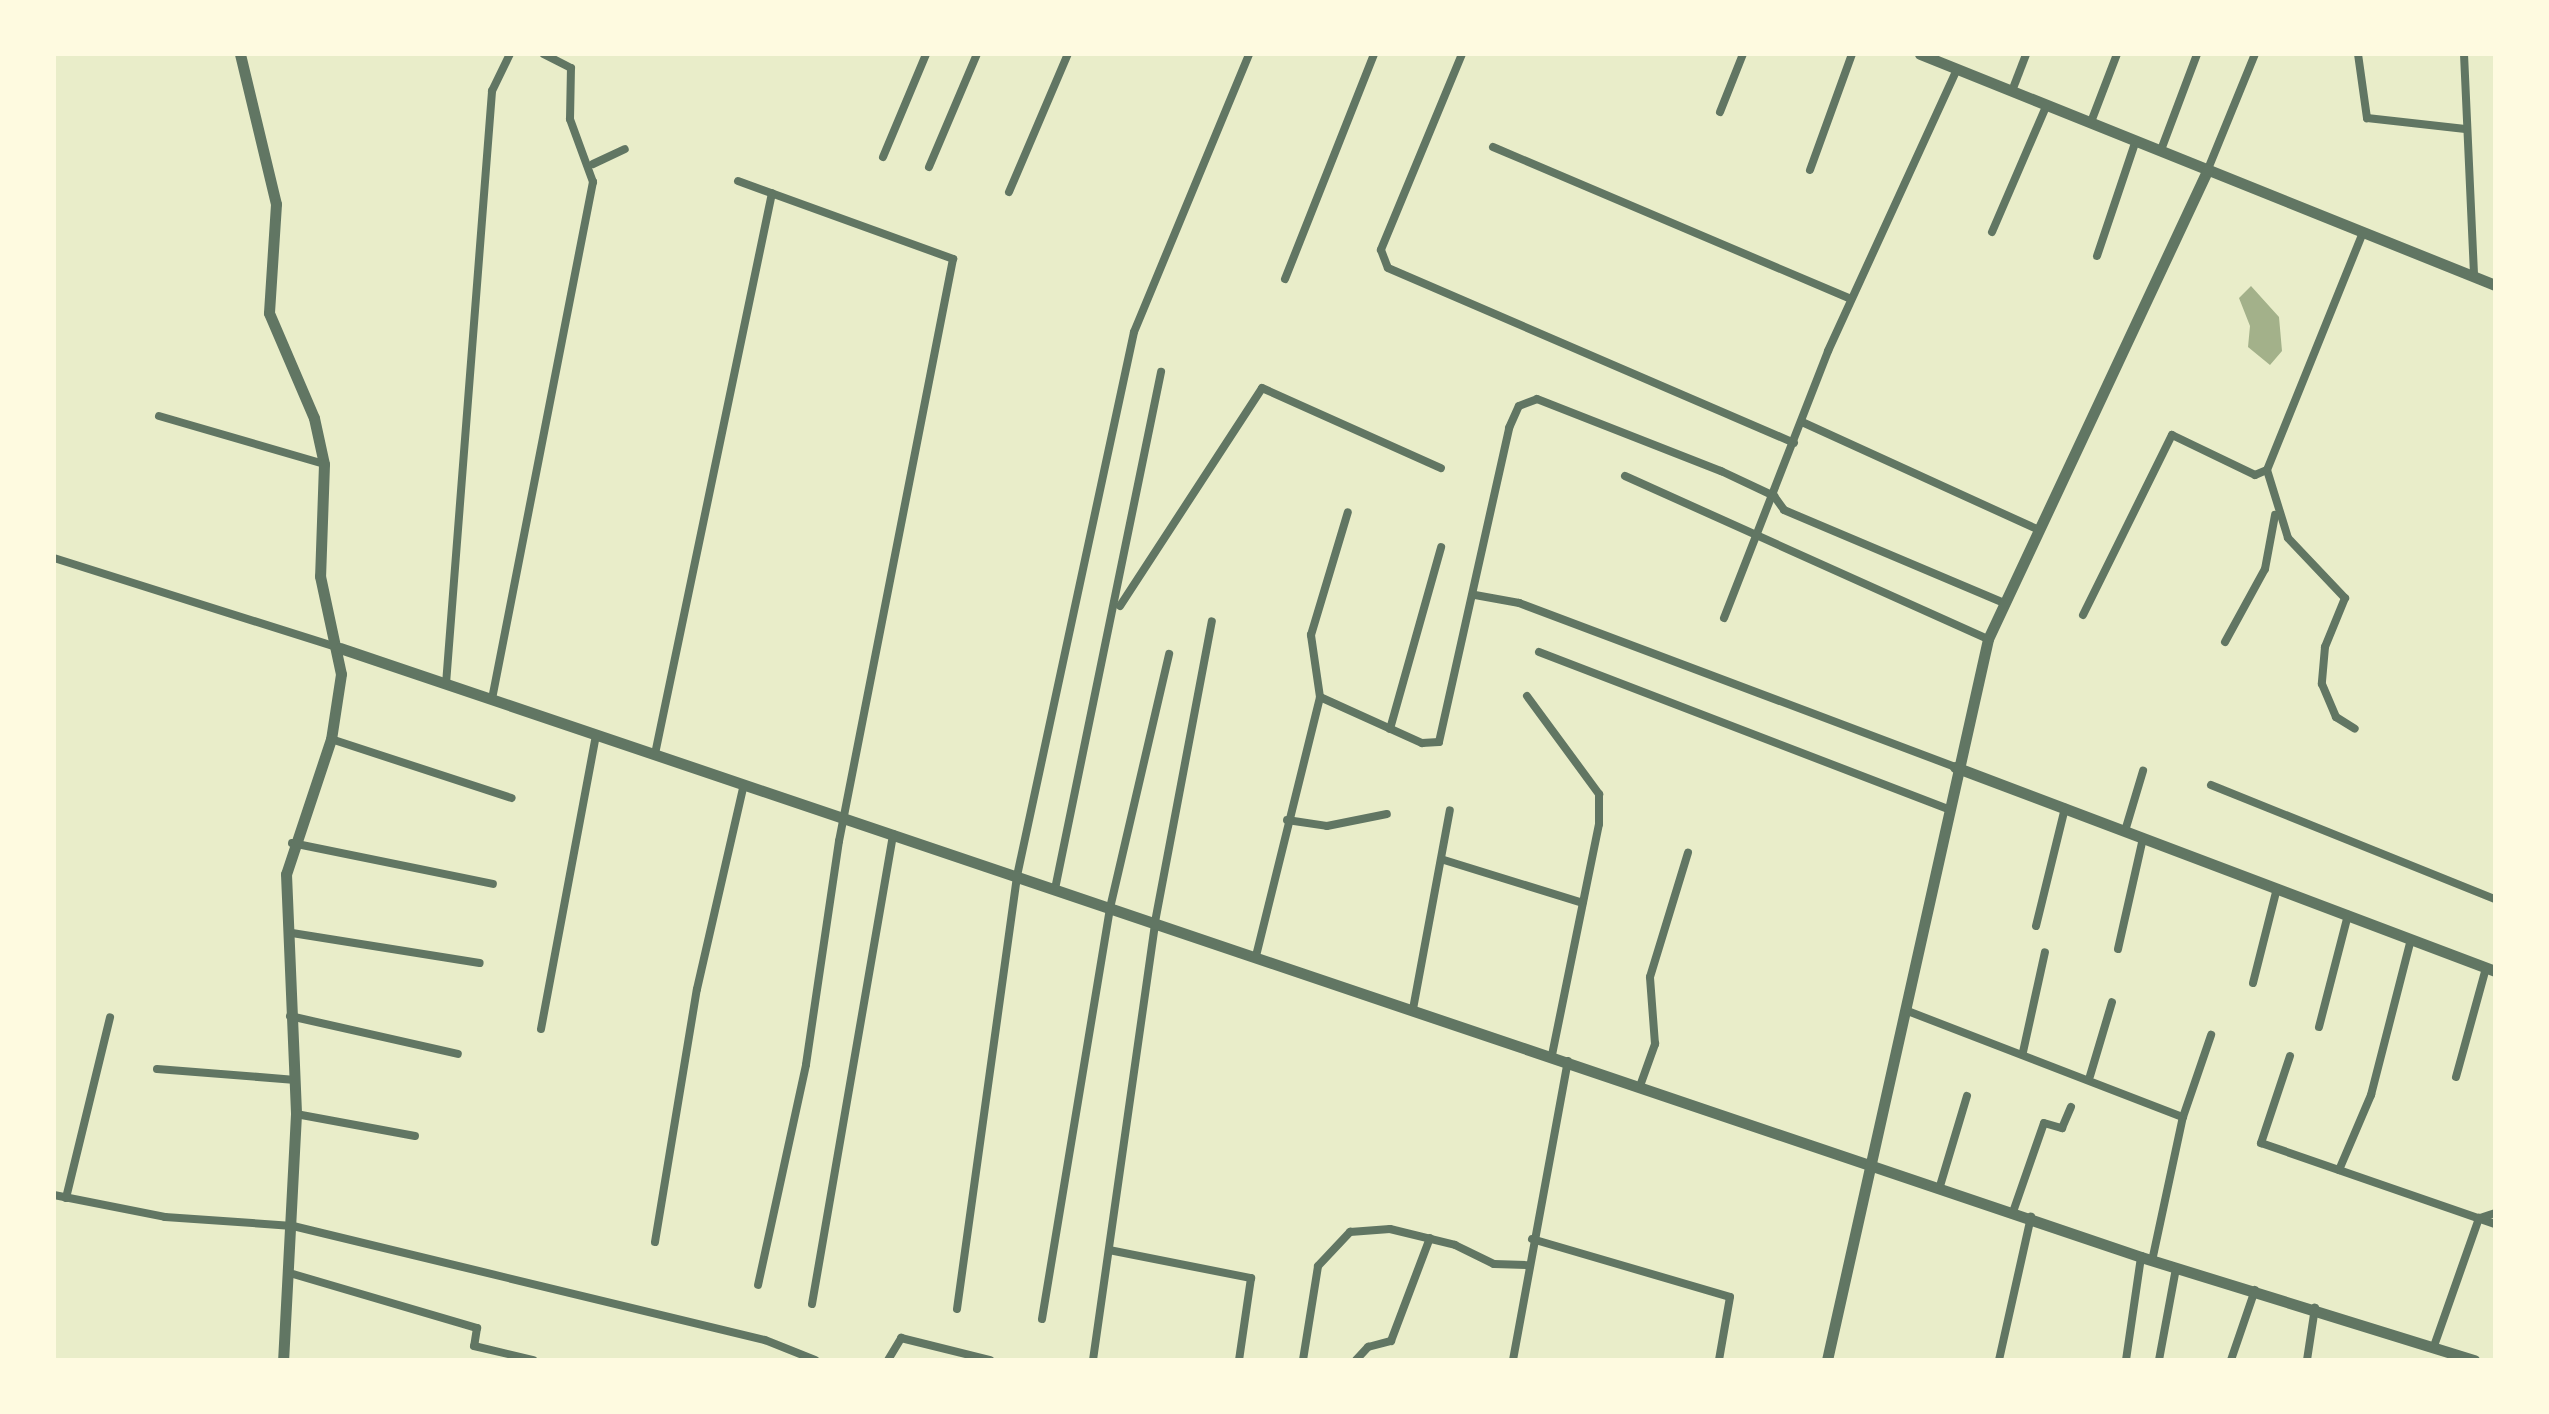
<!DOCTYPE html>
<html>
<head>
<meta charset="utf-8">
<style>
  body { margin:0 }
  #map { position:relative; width:2549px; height:1414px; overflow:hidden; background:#e9edc9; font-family:"Alegreya Sans",sans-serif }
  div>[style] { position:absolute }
  .water>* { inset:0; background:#a3b18a }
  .minor>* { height:8px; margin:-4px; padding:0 4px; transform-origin:4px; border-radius:4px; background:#617663 }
  .tertiary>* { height:11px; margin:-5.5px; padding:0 5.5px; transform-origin:5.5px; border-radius:5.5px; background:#617663 }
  span { translate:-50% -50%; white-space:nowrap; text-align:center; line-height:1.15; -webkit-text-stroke:8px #fefae0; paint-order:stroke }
  .frame { position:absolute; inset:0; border:56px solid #fefae0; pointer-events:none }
</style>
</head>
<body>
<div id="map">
  <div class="water">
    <i style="clip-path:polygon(2251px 286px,2279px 317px,2282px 351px,2270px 365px,2248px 347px,2250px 326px,2239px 298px)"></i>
  </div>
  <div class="minor">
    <i style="left:1462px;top:54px;width:212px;rotate:112.5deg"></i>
    <i style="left:1381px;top:250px;width:19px;rotate:69deg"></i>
    <i style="left:1388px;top:268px;width:442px;rotate:23.3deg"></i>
    <i style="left:2358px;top:54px;width:65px;rotate:82deg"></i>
    <i style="left:2367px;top:118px;width:99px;rotate:6.4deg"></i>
    <i style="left:2464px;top:54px;width:223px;rotate:87.4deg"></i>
    <i style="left:2012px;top:91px;width:40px;rotate:-69deg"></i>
    <i style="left:1720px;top:112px;width:62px;rotate:-68.4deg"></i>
    <i style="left:2091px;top:122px;width:73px;rotate:-69.1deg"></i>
    <i style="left:1493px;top:147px;width:389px;rotate:23deg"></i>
    <i style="left:2161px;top:150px;width:103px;rotate:-69.4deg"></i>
    <i style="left:883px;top:157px;width:112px;rotate:-67.3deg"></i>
    <i style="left:593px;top:164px;width:35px;rotate:-25deg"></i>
    <i style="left:929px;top:167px;width:123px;rotate:-67deg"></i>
    <i style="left:2208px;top:169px;width:124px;rotate:-67.8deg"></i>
    <i style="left:1810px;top:170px;width:123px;rotate:-70.1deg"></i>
    <i style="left:738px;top:181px;width:229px;rotate:19.9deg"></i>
    <i style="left:953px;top:259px;width:593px;rotate:101.08deg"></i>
    <i style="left:839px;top:841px;width:226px;rotate:98.4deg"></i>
    <i style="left:806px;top:1065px;width:225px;rotate:102.3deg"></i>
    <i style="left:1009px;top:192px;width:150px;rotate:-66.9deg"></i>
    <i style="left:1992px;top:232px;width:139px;rotate:-66.7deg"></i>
    <i style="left:2097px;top:256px;width:122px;rotate:-71.4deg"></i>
    <i style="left:1285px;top:279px;width:242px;rotate:-68.4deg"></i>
    <i style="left:159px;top:416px;width:172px;rotate:16.2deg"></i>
    <i style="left:1802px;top:422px;width:256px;rotate:24.5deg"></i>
    <i style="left:2267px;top:470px;width:71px;rotate:72.8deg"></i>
    <i style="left:2288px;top:538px;width:83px;rotate:46.5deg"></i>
    <i style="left:2345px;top:598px;width:53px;rotate:112.2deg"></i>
    <i style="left:2325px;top:647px;width:37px;rotate:95deg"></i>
    <i style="left:2322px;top:684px;width:36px;rotate:67deg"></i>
    <i style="left:2336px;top:717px;width:22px;rotate:32deg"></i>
    <i style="left:1625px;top:476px;width:398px;rotate:24.2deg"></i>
    <i style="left:54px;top:558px;width:299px;rotate:17.5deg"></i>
    <i style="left:1475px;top:595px;width:45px;rotate:10.3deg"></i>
    <i style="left:1519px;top:603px;width:466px;rotate:20.6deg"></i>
    <i style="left:1120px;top:606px;width:260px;rotate:-56.9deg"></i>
    <i style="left:1262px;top:388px;width:196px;rotate:24.1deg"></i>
    <i style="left:2083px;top:615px;width:201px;rotate:-63.7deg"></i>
    <i style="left:2172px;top:435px;width:92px;rotate:25.7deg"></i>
    <i style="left:2255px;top:475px;width:13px;rotate:-23deg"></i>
    <i style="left:2267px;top:470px;width:257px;rotate:-68deg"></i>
    <i style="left:1724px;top:618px;width:287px;rotate:-68.7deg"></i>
    <i style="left:1828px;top:351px;width:310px;rotate:-65.4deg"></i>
    <i style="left:2225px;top:642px;width:83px;rotate:-61.3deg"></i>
    <i style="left:2265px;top:569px;width:55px;rotate:-79.5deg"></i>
    <i style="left:1539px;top:652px;width:436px;rotate:21deg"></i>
    <i style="left:446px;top:684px;width:595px;rotate:-85.56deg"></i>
    <i style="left:492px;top:91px;width:41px;rotate:-64.1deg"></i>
    <i style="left:1527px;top:696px;width:122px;rotate:53.7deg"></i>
    <i style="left:1599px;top:794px;width:30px;rotate:90deg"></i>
    <i style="left:1599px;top:824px;width:237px;rotate:101.5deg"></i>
    <i style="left:1320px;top:697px;width:112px;rotate:24.3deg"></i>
    <i style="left:1422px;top:743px;width:17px;rotate:-3deg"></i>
    <i style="left:1439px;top:742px;width:322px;rotate:-77.4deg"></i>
    <i style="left:1509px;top:428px;width:24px;rotate:-66deg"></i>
    <i style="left:1519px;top:406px;width:19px;rotate:-21deg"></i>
    <i style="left:1537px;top:399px;width:198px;rotate:21.4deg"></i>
    <i style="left:1721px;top:471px;width:59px;rotate:25.3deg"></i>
    <i style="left:1774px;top:496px;width:17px;rotate:54deg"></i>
    <i style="left:1784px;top:510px;width:237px;rotate:22.9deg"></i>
    <i style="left:492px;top:699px;width:527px;rotate:-78.95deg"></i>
    <i style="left:593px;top:182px;width:67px;rotate:-110.1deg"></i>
    <i style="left:570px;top:119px;width:51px;rotate:-88.9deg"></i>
    <i style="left:571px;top:68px;width:31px;rotate:-153deg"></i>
    <i style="left:1390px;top:729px;width:189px;rotate:-74.3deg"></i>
    <i style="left:331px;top:739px;width:190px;rotate:18.1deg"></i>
    <i style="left:655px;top:754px;width:573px;rotate:-78.22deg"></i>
    <i style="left:2211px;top:785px;width:306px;rotate:21.9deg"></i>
    <i style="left:1287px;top:820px;width:40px;rotate:8.5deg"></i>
    <i style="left:1327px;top:826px;width:61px;rotate:-11.3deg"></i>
    <i style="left:2125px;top:831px;width:63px;rotate:-73.3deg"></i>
    <i style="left:292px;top:843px;width:205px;rotate:11.5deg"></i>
    <i style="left:1444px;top:860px;width:145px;rotate:17.2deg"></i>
    <i style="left:1055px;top:889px;width:528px;rotate:-78.41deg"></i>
    <i style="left:2036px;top:926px;width:122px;rotate:-76.2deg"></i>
    <i style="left:292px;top:933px;width:190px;rotate:9.1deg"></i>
    <i style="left:2118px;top:949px;width:114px;rotate:-77.3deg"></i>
    <i style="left:1256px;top:956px;width:267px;rotate:-76.1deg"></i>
    <i style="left:1320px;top:697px;width:63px;rotate:-98.3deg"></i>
    <i style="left:1311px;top:635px;width:128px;rotate:-73.3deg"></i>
    <i style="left:2253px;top:983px;width:98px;rotate:-75.8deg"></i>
    <i style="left:1413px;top:1009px;width:202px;rotate:-79.5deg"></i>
    <i style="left:1905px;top:1010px;width:298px;rotate:21.1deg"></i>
    <i style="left:290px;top:1016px;width:172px;rotate:12.7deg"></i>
    <i style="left:2319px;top:1027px;width:116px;rotate:-75.5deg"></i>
    <i style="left:541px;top:1029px;width:300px;rotate:-79.4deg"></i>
    <i style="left:2023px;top:1052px;width:102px;rotate:-77.6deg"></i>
    <i style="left:2290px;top:1056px;width:92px;rotate:108.4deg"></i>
    <i style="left:2261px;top:1143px;width:248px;rotate:19.1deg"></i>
    <i style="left:157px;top:1069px;width:139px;rotate:4.5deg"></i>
    <i style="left:2090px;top:1076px;width:77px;rotate:-73.4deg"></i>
    <i style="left:2456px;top:1077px;width:113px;rotate:-74.6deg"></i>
    <i style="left:1640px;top:1086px;width:45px;rotate:-70.3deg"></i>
    <i style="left:1655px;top:1044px;width:67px;rotate:-94.3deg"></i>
    <i style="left:1650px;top:977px;width:130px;rotate:-73deg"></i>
    <i style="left:296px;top:1114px;width:121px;rotate:10.5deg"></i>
    <i style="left:2339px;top:1170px;width:82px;rotate:-66.9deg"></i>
    <i style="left:2371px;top:1095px;width:161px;rotate:-75.6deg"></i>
    <i style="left:1940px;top:1186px;width:94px;rotate:-73.3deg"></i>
    <i style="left:54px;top:1195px;width:113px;rotate:11.2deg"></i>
    <i style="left:165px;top:1217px;width:128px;rotate:4deg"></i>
    <i style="left:293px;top:1226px;width:486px;rotate:13.6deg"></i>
    <i style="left:765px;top:1340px;width:54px;rotate:21.8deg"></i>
    <i style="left:66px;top:1198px;width:186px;rotate:-76.3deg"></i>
    <i style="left:2013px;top:1212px;width:94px;rotate:-70.8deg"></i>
    <i style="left:2044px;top:1123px;width:19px;rotate:16deg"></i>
    <i style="left:2062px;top:1128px;width:23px;rotate:-67deg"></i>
    <i style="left:2480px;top:1218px;width:16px;rotate:-18deg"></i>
    <i style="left:1532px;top:1239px;width:206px;rotate:16.3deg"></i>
    <i style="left:1730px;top:1297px;width:64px;rotate:99.9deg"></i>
    <i style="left:655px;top:1242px;width:256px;rotate:-80.6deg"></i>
    <i style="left:697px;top:989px;width:210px;rotate:-77.1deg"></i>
    <i style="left:1109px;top:1250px;width:145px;rotate:11.2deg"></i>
    <i style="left:1251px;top:1278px;width:83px;rotate:98.3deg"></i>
    <i style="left:2152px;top:1261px;width:147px;rotate:-77.9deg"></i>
    <i style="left:2183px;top:1117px;width:87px;rotate:-71.1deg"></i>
    <i style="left:293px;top:1274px;width:192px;rotate:16.4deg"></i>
    <i style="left:477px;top:1328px;width:18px;rotate:99deg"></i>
    <i style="left:474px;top:1346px;width:61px;rotate:13.3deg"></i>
    <i style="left:812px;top:1304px;width:477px;rotate:-80.2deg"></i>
    <i style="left:957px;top:1309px;width:437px;rotate:-82.1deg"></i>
    <i style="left:1017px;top:876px;width:556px;rotate:-77.86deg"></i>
    <i style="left:1134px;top:332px;width:301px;rotate:-67.5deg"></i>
    <i style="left:1042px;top:1319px;width:417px;rotate:-80.6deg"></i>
    <i style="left:1110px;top:908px;width:261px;rotate:-76.9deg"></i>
    <i style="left:2434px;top:1346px;width:136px;rotate:-70.6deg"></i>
    <i style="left:888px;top:1360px;width:26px;rotate:-59deg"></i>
    <i style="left:901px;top:1338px;width:92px;rotate:13.9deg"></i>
    <i style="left:1093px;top:1360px;width:442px;rotate:-81.9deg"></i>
    <i style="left:1155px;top:922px;width:306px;rotate:-79.3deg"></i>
    <i style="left:1303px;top:1360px;width:95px;rotate:-80.9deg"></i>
    <i style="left:1318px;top:1266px;width:47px;rotate:-46.7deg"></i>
    <i style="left:1350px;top:1232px;width:40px;rotate:-4.3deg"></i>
    <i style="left:1390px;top:1229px;width:67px;rotate:13.8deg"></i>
    <i style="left:1455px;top:1245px;width:43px;rotate:26deg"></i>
    <i style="left:1494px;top:1264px;width:33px;rotate:2deg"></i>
    <i style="left:1356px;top:1360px;width:18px;rotate:-47deg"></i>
    <i style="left:1368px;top:1347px;width:24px;rotate:-15deg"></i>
    <i style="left:1391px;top:1341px;width:110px;rotate:-69.3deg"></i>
    <i style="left:1513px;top:1360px;width:304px;rotate:-79.6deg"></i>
    <i style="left:1999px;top:1360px;width:147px;rotate:-77.4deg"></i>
    <i style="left:2126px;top:1360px;width:104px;rotate:-81.7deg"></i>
    <i style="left:2159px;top:1360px;width:94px;rotate:-79.5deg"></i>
    <i style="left:2231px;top:1360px;width:74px;rotate:-71.1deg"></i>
    <i style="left:2307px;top:1360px;width:53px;rotate:-81.3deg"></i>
  </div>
  <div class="tertiary">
    <i style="left:240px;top:54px;width:154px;rotate:76.5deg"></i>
    <i style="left:276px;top:204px;width:109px;rotate:93.7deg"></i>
    <i style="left:269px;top:313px;width:114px;rotate:66.8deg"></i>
    <i style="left:314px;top:418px;width:47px;rotate:77.7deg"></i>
    <i style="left:324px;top:464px;width:112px;rotate:92deg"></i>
    <i style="left:320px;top:576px;width:100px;rotate:77.9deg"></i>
    <i style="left:341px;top:674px;width:66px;rotate:98.7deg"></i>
    <i style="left:331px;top:739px;width:142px;rotate:108.4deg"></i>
    <i style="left:286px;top:874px;width:240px;rotate:87.6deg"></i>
    <i style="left:296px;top:1114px;width:246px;rotate:93deg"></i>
    <i style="left:1920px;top:54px;width:620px;rotate:21.89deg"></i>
    <i style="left:340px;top:648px;width:1901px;rotate:18.68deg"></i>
    <i style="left:2141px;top:1257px;width:349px;rotate:17.2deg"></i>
    <i style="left:1955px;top:767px;width:577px;rotate:20.7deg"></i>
    <i style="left:1827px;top:1360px;width:739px;rotate:-77.41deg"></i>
    <i style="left:1988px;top:639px;width:519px;rotate:-64.92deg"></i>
  </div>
  <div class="frame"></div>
</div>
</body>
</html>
